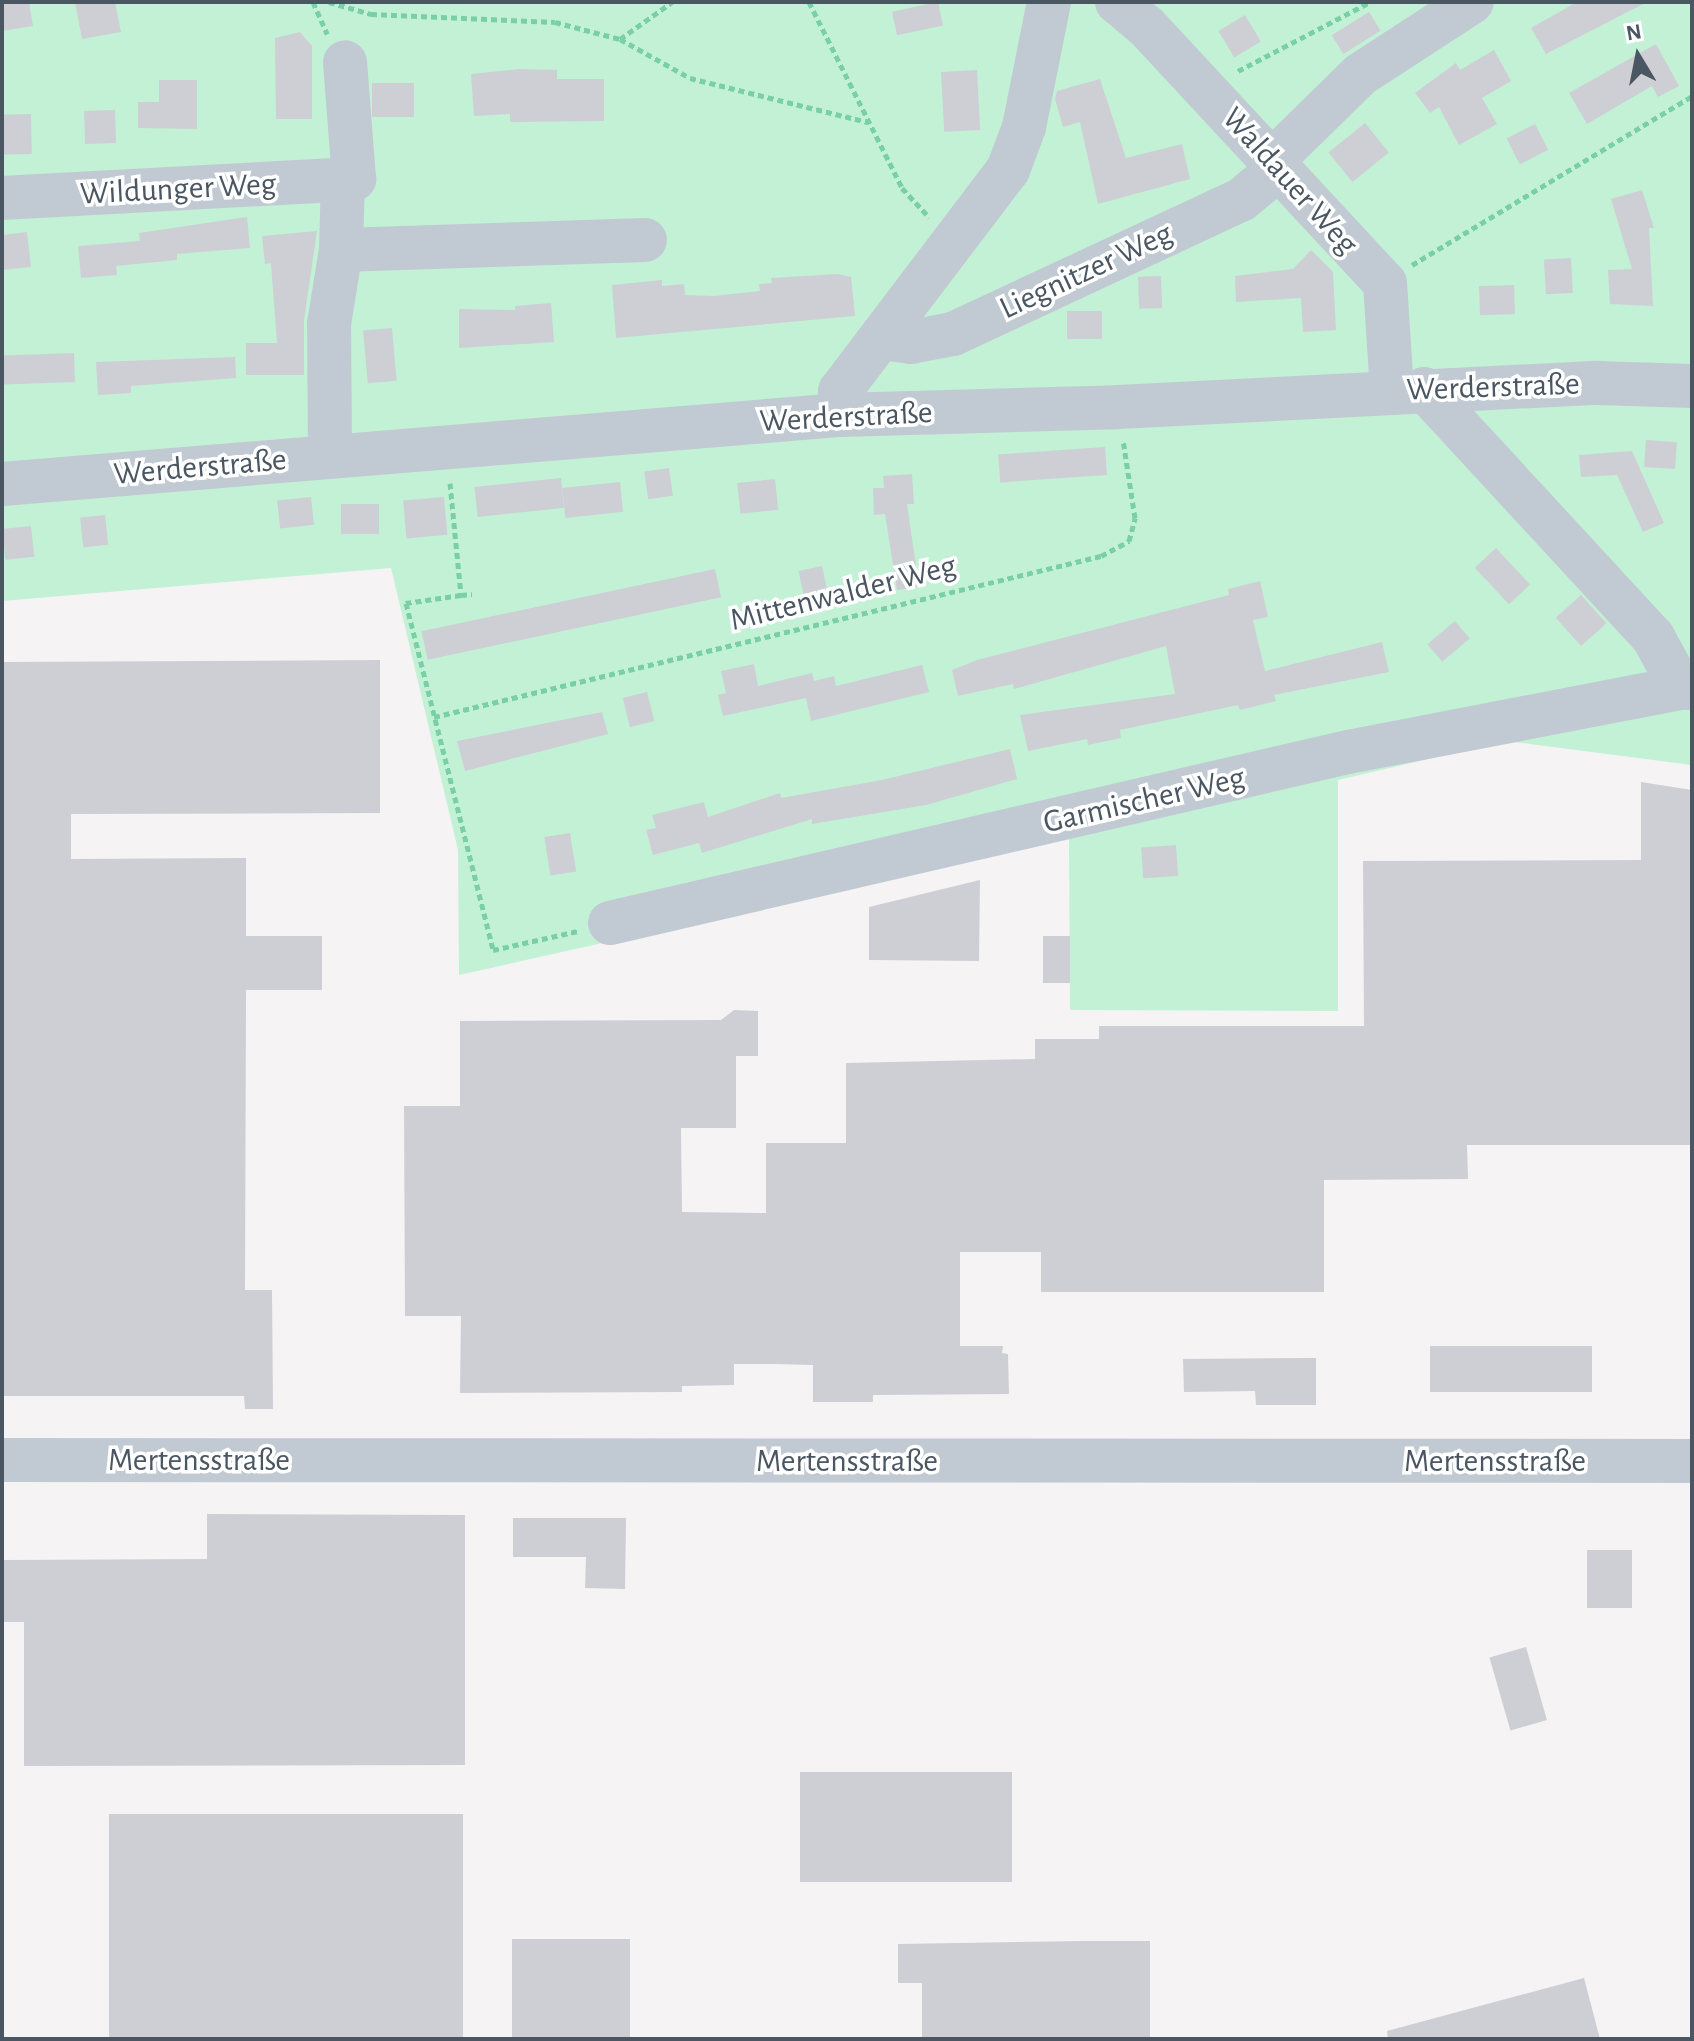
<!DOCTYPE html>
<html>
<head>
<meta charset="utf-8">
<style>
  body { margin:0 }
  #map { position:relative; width:1694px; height:2041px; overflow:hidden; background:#f5f3f3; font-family:"Alegreya Sans",sans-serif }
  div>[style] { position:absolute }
  .green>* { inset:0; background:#c3f1d5 }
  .building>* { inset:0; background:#cdcfd5; transform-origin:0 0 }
  .path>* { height:5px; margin-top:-2.5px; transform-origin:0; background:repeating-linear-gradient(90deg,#7ad0a6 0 6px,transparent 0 10px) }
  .minor>* { height:44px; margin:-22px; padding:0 22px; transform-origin:22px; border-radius:22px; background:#c1cad2 }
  span { translate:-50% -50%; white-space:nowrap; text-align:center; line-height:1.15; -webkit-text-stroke:7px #fff; paint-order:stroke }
  .street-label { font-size:32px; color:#4a5661 }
  .frame { position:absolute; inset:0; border:4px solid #4a5661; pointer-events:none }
  .north { position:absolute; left:1598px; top:16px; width:80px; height:80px; -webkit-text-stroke:6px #fff; paint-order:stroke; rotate:350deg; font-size:22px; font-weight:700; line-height:32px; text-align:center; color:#4a5661 }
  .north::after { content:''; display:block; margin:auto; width:28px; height:36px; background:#4a5661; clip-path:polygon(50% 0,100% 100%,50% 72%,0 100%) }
</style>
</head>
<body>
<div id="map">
  <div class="green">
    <i style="clip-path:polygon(2px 2px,1692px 2px,1692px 765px,1506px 741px,1338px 780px,1338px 1011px,1070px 1010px,1069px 839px,459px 975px,458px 850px,391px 568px,2px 601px)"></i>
  </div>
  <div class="building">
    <i style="clip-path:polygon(2px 2px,29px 2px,33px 26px,2px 31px)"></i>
    <i style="clip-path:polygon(75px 2px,115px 2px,121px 32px,82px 39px)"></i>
    <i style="left:938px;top:2px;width:24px;height:47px;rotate:78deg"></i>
    <i style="clip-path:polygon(1577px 2px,1647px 2px,1546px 54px,1531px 28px)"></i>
    <i style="left:1369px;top:12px;width:22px;height:44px;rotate:58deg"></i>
    <i style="left:1245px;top:15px;width:31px;height:31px;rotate:59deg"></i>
    <i style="clip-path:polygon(300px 32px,312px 46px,312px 119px,276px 119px,275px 38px)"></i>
    <i style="clip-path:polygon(1656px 44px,1679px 86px,1658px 97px,1652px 86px,1587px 124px,1569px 93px)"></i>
    <i style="clip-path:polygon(1494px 50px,1511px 81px,1482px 98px,1497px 124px,1459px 145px,1439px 107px,1430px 113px,1415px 93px,1456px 63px,1460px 70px)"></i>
    <i style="clip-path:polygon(519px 69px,557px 70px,557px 79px,604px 79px,604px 121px,510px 122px,510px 114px,474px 116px,471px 74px)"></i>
    <i style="left:977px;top:70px;width:60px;height:36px;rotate:87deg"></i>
    <i style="clip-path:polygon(1100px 79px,1126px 158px,1182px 144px,1190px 179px,1098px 204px,1080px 122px,1063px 127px,1055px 99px,1057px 91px)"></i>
    <i style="clip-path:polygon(159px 80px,197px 80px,197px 129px,138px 128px,138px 102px,159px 102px)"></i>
    <i style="left:372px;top:83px;width:42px;height:34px"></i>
    <i style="left:115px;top:110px;width:33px;height:31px;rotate:88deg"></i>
    <i style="left:31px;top:114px;width:40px;height:29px;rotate:89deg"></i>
    <i style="left:1365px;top:123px;width:38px;height:47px;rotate:51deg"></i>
    <i style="left:1535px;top:124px;width:29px;height:32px;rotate:63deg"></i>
    <i style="clip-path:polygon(1642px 190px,1654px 228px,1649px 228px,1653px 306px,1610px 304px,1608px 270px,1632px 269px,1611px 199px)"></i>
    <i style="clip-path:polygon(247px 217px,250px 248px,177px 254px,177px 260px,116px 266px,117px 275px,81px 278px,78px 246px,140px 241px,139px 233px)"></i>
    <i style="clip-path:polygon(317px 231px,304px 320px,304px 375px,246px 375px,246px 343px,277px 343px,271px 263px,265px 264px,262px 236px)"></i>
    <i style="clip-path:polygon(27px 232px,31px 267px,2px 270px,2px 235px)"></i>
    <i style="clip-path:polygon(1311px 250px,1333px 272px,1336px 330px,1303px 332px,1301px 298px,1236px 302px,1235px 276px,1293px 269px)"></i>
    <i style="left:1571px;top:258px;width:35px;height:27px;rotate:87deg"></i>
    <i style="clip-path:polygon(838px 274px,851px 277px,855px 316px,616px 338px,612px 285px,662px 280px,662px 286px,684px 284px,685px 295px,714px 296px,760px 291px,759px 284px,772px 283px,771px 278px)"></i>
    <i style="left:1161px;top:276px;width:32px;height:23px;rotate:88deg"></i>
    <i style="left:1514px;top:285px;width:29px;height:35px;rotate:88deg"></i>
    <i style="clip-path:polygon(551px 303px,554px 342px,459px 348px,459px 309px,515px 310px,515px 306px)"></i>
    <i style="left:1102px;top:311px;width:28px;height:35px;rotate:90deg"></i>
    <i style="left:392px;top:328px;width:53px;height:29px;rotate:85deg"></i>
    <i style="left:74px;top:353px;width:29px;height:72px;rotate:88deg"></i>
    <i style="clip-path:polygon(235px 357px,236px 378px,131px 386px,131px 393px,98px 395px,96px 362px)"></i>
    <i style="left:1646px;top:440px;width:31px;height:27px;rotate:4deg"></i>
    <i style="left:1105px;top:447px;width:28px;height:107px;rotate:86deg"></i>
    <i style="clip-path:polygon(1632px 451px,1664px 523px,1643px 532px,1617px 475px,1581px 477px,1579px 455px)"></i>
    <i style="left:669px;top:468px;width:28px;height:25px;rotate:82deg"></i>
    <i style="clip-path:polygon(912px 474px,914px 504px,907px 504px,919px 587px,897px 590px,885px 514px,874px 515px,873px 488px,884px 488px,883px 476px)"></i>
    <i style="left:561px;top:478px;width:30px;height:87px;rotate:84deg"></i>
    <i style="left:775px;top:479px;width:31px;height:38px;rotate:84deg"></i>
    <i style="left:620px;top:482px;width:30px;height:58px;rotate:84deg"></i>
    <i style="left:311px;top:497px;width:28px;height:34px;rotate:84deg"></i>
    <i style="left:444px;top:497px;width:38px;height:41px;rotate:85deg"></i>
    <i style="left:379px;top:504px;width:30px;height:38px;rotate:90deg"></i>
    <i style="left:105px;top:515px;width:30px;height:25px;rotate:84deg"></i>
    <i style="left:31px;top:526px;width:31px;height:29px;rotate:84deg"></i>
    <i style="left:1496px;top:548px;width:50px;height:29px;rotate:47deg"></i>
    <i style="left:822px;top:566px;width:25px;height:24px;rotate:78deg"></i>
    <i style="left:715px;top:569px;width:29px;height:300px;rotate:78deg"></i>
    <i style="clip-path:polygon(1260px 581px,1268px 617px,1253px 620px,1265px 671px,1382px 642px,1389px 672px,1274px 695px,1276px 701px,1240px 710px,1238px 705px,1120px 730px,1121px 738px,1088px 745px,1087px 739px,1028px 751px,1020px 715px,1175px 694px,1166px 646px,1014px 689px,1013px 684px,958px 696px,952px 670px,977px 660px,1229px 595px,1228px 589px)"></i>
    <i style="left:1581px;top:595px;width:38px;height:34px;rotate:48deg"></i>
    <i style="left:1455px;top:621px;width:23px;height:36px;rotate:50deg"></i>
    <i style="clip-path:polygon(380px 660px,380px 813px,71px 814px,71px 859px,246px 858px,246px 936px,322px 936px,322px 990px,246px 990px,245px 1290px,272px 1290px,273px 1409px,245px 1409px,244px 1396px,2px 1396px,2px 662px)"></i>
    <i style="clip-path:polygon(754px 664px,758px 686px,812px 673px,814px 681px,834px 676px,836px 686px,922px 665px,929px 692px,811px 721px,806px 698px,723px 716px,718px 695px,726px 693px,721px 671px)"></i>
    <i style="left:647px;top:692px;width:30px;height:25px;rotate:76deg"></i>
    <i style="clip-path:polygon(602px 712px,608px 734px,465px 771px,457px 741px)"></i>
    <i style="clip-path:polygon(1010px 749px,1017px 779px,926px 805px,812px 824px,812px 819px,702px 853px,699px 843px,653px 855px,646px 830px,656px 828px,652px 815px,704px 802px,708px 817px,780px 793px,781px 798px,882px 780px)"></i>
    <i style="clip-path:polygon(1641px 782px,1692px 790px,1692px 1145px,1467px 1145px,1468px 1179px,1324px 1180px,1324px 1292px,1041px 1292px,1041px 1252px,960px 1252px,960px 1346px,1003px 1346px,1002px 1353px,1008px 1354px,1009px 1394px,873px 1395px,873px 1402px,813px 1402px,813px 1365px,774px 1364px,734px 1364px,734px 1385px,682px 1386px,682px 1392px,460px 1393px,461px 1316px,405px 1316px,404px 1106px,460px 1106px,460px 1021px,721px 1020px,734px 1010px,758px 1011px,758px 1056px,736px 1056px,736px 1128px,681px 1128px,682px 1212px,766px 1213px,766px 1143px,846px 1143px,846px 1063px,1035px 1059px,1035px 1039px,1099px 1039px,1099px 1026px,1364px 1026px,1363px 861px,1641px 860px)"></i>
    <i style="left:570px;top:833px;width:39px;height:26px;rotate:81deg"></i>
    <i style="left:1176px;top:845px;width:31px;height:35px;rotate:86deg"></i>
    <i style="clip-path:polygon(980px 880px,979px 961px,869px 960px,869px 907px)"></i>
    <i style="left:1043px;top:936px;width:27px;height:47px"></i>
    <i style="left:1592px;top:1346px;width:46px;height:162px;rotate:90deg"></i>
    <i style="clip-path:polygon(1316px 1358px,1316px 1405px,1256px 1405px,1255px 1391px,1184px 1392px,1183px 1359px)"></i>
    <i style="clip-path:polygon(207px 1514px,465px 1515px,465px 1765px,24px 1766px,24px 1622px,3px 1622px,3px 1560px,207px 1559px)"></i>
    <i style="clip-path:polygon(513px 1518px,626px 1518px,625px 1589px,585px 1588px,586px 1557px,513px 1557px)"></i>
    <i style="left:1587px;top:1550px;width:45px;height:58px"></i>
    <i style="left:1526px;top:1647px;width:76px;height:38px;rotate:74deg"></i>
    <i style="left:800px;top:1772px;width:212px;height:110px"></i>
    <i style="left:109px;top:1814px;width:354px;height:225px"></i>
    <i style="left:512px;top:1939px;width:118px;height:100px"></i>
    <i style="clip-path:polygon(1082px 1941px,1150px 1941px,1150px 2039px,922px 2039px,922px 1983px,898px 1983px,898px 1944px)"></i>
    <i style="clip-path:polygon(1584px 1978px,1600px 2039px,1388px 2039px,1387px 2031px)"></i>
  </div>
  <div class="path">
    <i style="left:313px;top:2px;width:35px;rotate:66deg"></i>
    <i style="left:329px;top:2px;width:44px;rotate:15.9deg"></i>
    <i style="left:371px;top:14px;width:184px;rotate:2.5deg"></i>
    <i style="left:555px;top:22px;width:67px;rotate:14.7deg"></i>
    <i style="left:620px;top:39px;width:80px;rotate:29.1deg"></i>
    <i style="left:690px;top:78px;width:183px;rotate:13.9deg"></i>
    <i style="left:809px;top:2px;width:208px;rotate:63.4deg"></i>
    <i style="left:902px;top:188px;width:40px;rotate:47deg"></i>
    <i style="left:620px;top:39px;width:64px;rotate:-35.4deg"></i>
    <i style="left:1238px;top:71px;width:149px;rotate:-27.6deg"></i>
    <i style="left:1412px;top:265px;width:327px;rotate:-31.1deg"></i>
    <i style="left:450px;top:483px;width:113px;rotate:84.4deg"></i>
    <i style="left:461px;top:595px;width:56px;rotate:171.7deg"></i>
    <i style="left:406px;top:603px;width:358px;rotate:75.9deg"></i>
    <i style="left:493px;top:950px;width:87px;rotate:-12.6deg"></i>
    <i style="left:461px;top:595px;width:11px;rotate:-5deg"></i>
    <i style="left:434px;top:717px;width:686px;rotate:-13.57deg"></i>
    <i style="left:1101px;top:556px;width:32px;rotate:-28deg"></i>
    <i style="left:1129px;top:541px;width:24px;rotate:-75deg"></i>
    <i style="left:1135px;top:518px;width:79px;rotate:-98.7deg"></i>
  </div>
  <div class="minor">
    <i style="left:1117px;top:2px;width:38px;rotate:40deg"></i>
    <i style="left:1146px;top:26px;width:351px;rotate:47.1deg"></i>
    <i style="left:1385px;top:283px;width:109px;rotate:86.3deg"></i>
    <i style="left:1271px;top:162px;width:126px;rotate:-44.4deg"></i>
    <i style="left:1361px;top:74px;width:132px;rotate:-33deg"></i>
    <i style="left:2px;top:198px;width:353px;rotate:-3.1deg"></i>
    <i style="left:354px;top:179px;width:117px;rotate:-94.4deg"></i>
    <i style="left:341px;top:250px;width:304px;rotate:-1.9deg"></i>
    <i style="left:882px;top:338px;width:29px;rotate:8deg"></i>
    <i style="left:911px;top:342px;width:43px;rotate:-10.8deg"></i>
    <i style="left:953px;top:334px;width:318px;rotate:-25deg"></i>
    <i style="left:1241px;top:200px;width:48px;rotate:-40deg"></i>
    <i style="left:1424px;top:389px;width:338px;rotate:47.3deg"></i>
    <i style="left:1653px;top:637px;width:58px;rotate:61.2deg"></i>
    <i style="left:1681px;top:688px;width:11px"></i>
    <i style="left:840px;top:415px;width:24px;rotate:-90deg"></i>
    <i style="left:840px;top:391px;width:278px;rotate:-52.8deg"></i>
    <i style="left:1008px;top:170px;width:46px;rotate:-69.6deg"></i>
    <i style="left:1024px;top:127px;width:127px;rotate:-78.7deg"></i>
    <i style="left:330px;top:455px;width:131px;rotate:-90.4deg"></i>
    <i style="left:329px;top:324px;width:75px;rotate:-80.8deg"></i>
    <i style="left:341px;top:250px;width:70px;rotate:-88.4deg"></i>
    <i style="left:2px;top:484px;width:841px;rotate:-4.71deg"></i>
    <i style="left:840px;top:415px;width:278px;rotate:-1.6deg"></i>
    <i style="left:1118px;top:407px;width:480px;rotate:-2.9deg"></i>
    <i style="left:1597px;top:383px;width:95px;rotate:1.8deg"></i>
    <i style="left:610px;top:923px;width:758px;rotate:-13.05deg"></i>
    <i style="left:1348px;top:752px;width:339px;rotate:-10.9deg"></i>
    <i style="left:2px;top:1460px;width:1690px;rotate:0.03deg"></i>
  </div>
  <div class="street-label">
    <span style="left:1290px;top:181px;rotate:48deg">Waldauer Weg</span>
    <span style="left:178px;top:189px;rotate:-3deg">Wildunger Weg</span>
    <span style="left:1086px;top:271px;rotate:-25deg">Liegnitzer Weg</span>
    <span style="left:1493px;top:387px;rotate:-2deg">Werderstraße</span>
    <span style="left:846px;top:417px;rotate:-3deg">Werderstraße</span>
    <span style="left:200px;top:467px;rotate:-5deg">Werderstraße</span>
    <span style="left:843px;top:593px;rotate:-14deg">Mittenwalder Weg</span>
    <span style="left:1144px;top:800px;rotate:-13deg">Garmischer Weg</span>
    <span style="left:199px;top:1460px">Mertensstraße</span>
    <span style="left:847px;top:1461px">Mertensstraße</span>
    <span style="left:1495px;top:1461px">Mertensstraße</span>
  </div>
  <div class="frame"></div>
  <div class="north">N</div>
</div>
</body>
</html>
